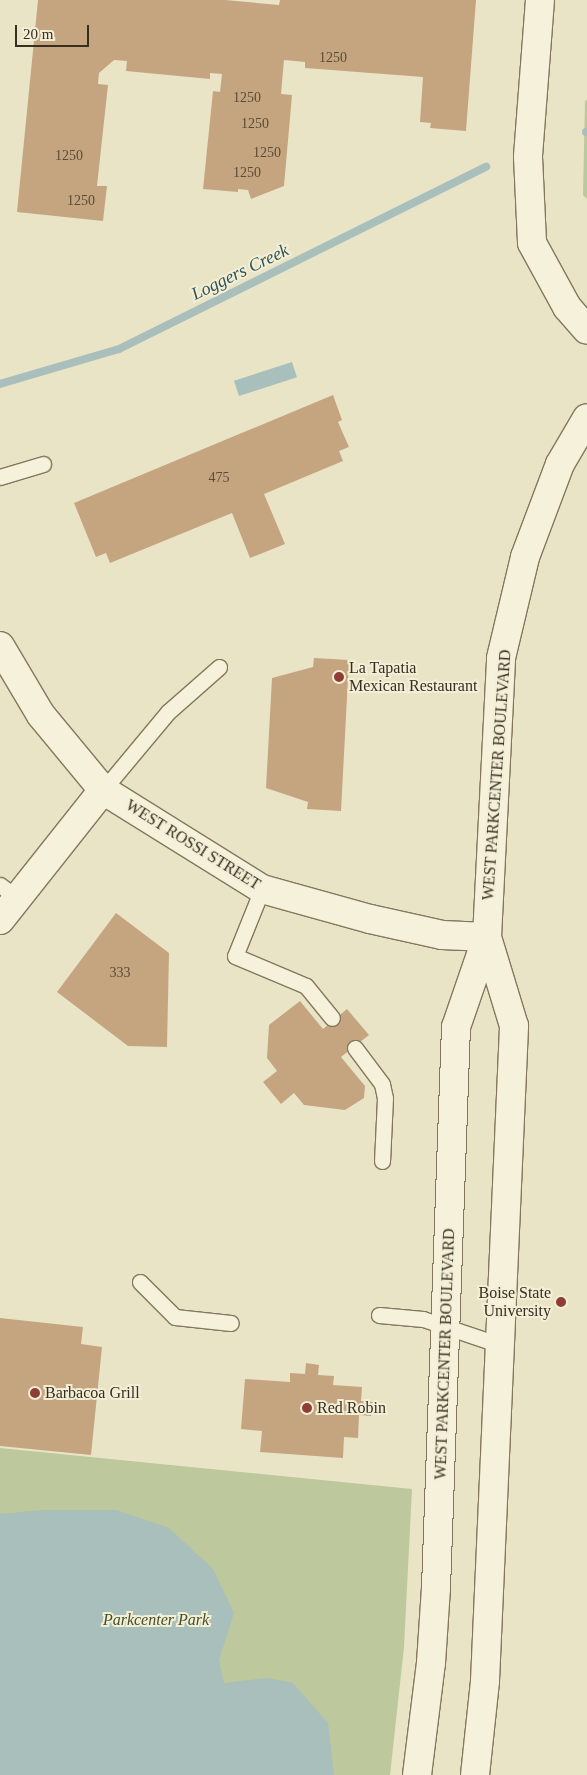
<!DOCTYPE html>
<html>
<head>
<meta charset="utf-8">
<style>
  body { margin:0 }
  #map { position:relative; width:587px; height:1775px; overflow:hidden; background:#eae4c7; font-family:"Times New Roman",serif }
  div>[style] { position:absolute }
  .green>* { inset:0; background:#bdc89c }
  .water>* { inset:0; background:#a8bfbb; transform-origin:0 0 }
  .stream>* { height:8px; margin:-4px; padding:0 4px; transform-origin:4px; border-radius:4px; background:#a8bfbb }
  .building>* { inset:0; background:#c5a580 }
  .roads { filter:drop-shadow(1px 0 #85775e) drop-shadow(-1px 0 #85775e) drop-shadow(0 1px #85775e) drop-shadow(0 -1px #85775e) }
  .service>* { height:15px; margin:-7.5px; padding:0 7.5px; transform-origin:7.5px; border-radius:7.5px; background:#f6f1da }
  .minor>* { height:28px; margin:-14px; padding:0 14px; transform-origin:14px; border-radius:14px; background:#f6f1da }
  .tertiary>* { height:28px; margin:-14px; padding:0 14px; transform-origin:14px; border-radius:14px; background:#f6f1da }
  .secondary>* { height:28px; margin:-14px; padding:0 14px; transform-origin:14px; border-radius:14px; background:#f6f1da }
  .dots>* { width:14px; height:14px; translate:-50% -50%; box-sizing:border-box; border:2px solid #f3eed6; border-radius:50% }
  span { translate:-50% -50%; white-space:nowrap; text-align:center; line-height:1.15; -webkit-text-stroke:4px #f3eed6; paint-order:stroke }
  .number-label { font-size:14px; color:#5a4c38 }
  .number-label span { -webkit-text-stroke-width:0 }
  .poi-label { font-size:16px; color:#362e20 }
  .left { translate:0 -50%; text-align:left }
  .right { translate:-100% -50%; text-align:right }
  .street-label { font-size:16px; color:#362e20 }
  .park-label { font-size:16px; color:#425129; font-style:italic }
  .water-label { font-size:18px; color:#315355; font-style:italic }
  .scale { position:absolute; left:15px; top:25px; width:74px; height:22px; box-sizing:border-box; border:2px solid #362e20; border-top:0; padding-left:6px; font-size:15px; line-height:18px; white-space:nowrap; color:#362e20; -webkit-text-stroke:4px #f3eed6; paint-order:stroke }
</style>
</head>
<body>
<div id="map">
  <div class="green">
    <i style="clip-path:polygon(587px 100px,587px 199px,583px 195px,585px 101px)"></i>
    <i style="clip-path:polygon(0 1448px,412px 1489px,404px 1647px,390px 1775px,0 1775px)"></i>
  </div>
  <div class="water">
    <i style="left:292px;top:362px;width:16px;height:61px;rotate:72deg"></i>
    <i style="clip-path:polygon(42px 1510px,116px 1510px,169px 1528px,213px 1569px,234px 1613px,219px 1660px,224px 1683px,268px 1678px,293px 1683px,328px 1723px,334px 1775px,0 1775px,0 1514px)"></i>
  </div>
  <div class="stream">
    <i style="left:586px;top:132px;width:1px"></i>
    <i style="left:0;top:384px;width:124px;rotate:-16.4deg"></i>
    <i style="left:119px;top:349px;width:410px;rotate:-26.4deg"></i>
  </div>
  <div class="building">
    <i style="clip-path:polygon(38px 0,225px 0,279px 5px,280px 0,476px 0,466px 131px,430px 128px,431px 123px,420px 122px,423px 77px,305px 68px,305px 62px,284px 60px,281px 94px,292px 95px,284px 186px,251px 199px,248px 190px,238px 189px,238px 192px,203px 189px,213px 91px,220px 92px,222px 74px,210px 73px,210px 79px,126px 71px,127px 61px,114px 60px,99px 73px,98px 84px,108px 85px,97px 186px,107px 186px,103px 221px,17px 212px)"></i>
    <i style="clip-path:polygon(333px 395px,342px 420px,338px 422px,349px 447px,339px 451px,343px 461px,264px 494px,285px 544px,250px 558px,232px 513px,110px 563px,106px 553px,96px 557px,74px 503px)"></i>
    <i style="clip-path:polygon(314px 658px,349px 660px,341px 811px,307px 809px,308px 802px,266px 788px,272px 678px,313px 667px)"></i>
    <i style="clip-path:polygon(116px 913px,169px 953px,167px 1047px,128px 1046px,57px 992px)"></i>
    <i style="clip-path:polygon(300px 1001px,323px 1029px,347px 1009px,369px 1035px,341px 1057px,365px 1086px,364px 1098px,345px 1110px,304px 1105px,294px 1093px,281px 1104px,263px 1082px,277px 1071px,267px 1058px,269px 1025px)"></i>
    <i style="clip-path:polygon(0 1318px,83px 1327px,81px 1344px,102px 1347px,91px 1455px,0 1446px)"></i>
    <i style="clip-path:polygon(306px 1363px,319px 1365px,318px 1375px,334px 1376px,333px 1385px,362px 1387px,361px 1401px,373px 1402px,371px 1416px,359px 1415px,358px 1438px,344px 1437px,343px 1458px,260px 1452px,262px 1431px,241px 1429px,245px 1379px,290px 1382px,290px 1373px,305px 1374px)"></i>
  </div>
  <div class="roads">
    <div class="service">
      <i style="left:0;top:477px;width:45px;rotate:-16.8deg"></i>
      <i style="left:103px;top:790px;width:102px;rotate:-50.2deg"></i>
      <i style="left:168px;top:712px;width:68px;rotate:-41.4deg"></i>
      <i style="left:0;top:885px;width:21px;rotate:37deg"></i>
      <i style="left:262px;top:889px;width:72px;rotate:111.9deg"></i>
      <i style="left:235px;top:956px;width:77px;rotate:22.9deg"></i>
      <i style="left:306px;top:986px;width:41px;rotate:50.9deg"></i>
      <i style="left:355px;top:1048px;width:45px;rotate:53.1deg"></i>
      <i style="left:382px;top:1084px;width:14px;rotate:78deg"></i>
      <i style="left:385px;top:1098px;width:63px;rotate:92.7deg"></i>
      <i style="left:140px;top:1282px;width:49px;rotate:45deg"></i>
      <i style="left:175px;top:1317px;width:56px;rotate:6.1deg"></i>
      <i style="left:379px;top:1315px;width:44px;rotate:5.2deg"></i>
      <i style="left:423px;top:1319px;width:81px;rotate:18.7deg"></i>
    </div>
    <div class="minor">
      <i style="left:0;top:646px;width:80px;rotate:59.3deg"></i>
      <i style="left:41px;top:715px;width:97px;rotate:50.4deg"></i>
      <i style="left:103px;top:790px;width:187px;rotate:31.9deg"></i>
      <i style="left:262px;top:889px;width:112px;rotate:15.5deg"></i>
      <i style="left:370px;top:919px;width:74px;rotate:12.5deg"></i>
      <i style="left:442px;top:935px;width:45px;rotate:2.5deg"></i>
      <i style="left:0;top:920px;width:166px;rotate:-51.6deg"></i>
    </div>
    <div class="tertiary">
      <i style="left:540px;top:0;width:157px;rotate:94.4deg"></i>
      <i style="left:528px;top:157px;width:86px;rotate:87.3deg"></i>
      <i style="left:532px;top:243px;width:73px;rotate:61.3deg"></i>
      <i style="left:567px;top:307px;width:30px;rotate:49deg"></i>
    </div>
    <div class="secondary">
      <i style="left:417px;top:1775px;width:113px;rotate:-82.9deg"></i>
      <i style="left:431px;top:1663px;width:75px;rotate:-86.2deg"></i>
      <i style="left:436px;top:1588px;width:561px;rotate:-87.96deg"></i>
      <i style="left:456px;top:1027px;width:95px;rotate:-71deg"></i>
      <i style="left:487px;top:937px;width:279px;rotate:-87.1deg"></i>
      <i style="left:501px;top:658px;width:104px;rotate:-76.6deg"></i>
      <i style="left:525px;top:557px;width:99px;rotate:-69.4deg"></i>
      <i style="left:560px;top:464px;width:53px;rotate:-59.6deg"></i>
      <i style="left:475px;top:1775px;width:95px;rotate:-83.9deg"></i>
      <i style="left:485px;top:1681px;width:656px;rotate:-87.46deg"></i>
      <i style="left:514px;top:1026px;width:93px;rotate:-106.9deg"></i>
    </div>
  </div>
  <div class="dots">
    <i style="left:339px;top:677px;background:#8e3e33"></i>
    <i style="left:561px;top:1302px;background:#8e3e33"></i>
    <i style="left:35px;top:1393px;background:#8e3e33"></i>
    <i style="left:307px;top:1408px;background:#8e3e33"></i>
  </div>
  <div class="number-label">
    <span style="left:333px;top:58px">1250</span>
    <span style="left:247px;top:98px">1250</span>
    <span style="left:255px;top:124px">1250</span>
    <span style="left:267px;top:153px">1250</span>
    <span style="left:69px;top:156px">1250</span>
    <span style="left:247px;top:173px">1250</span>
    <span style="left:81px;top:201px">1250</span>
    <span style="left:219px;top:478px">475</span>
    <span style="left:120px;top:973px">333</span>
  </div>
  <div class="poi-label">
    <span class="left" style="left:349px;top:677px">La Tapatia<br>Mexican Restaurant</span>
    <span class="right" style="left:551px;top:1302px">Boise State<br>University</span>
    <span class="left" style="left:45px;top:1393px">Barbacoa Grill</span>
    <span class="left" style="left:317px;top:1408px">Red Robin</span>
  </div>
  <div class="street-label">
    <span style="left:497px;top:775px;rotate:-86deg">WEST PARKCENTER BOULEVARD</span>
    <span style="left:193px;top:845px;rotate:32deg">WEST ROSSI STREET</span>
    <span style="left:445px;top:1354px;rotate:-88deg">WEST PARKCENTER BOULEVARD</span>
  </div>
  <div class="park-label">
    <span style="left:156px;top:1620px">Parkcenter Park</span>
  </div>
  <div class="water-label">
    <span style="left:240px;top:272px;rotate:-26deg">Loggers Creek</span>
  </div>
  <div class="scale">20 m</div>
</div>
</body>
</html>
